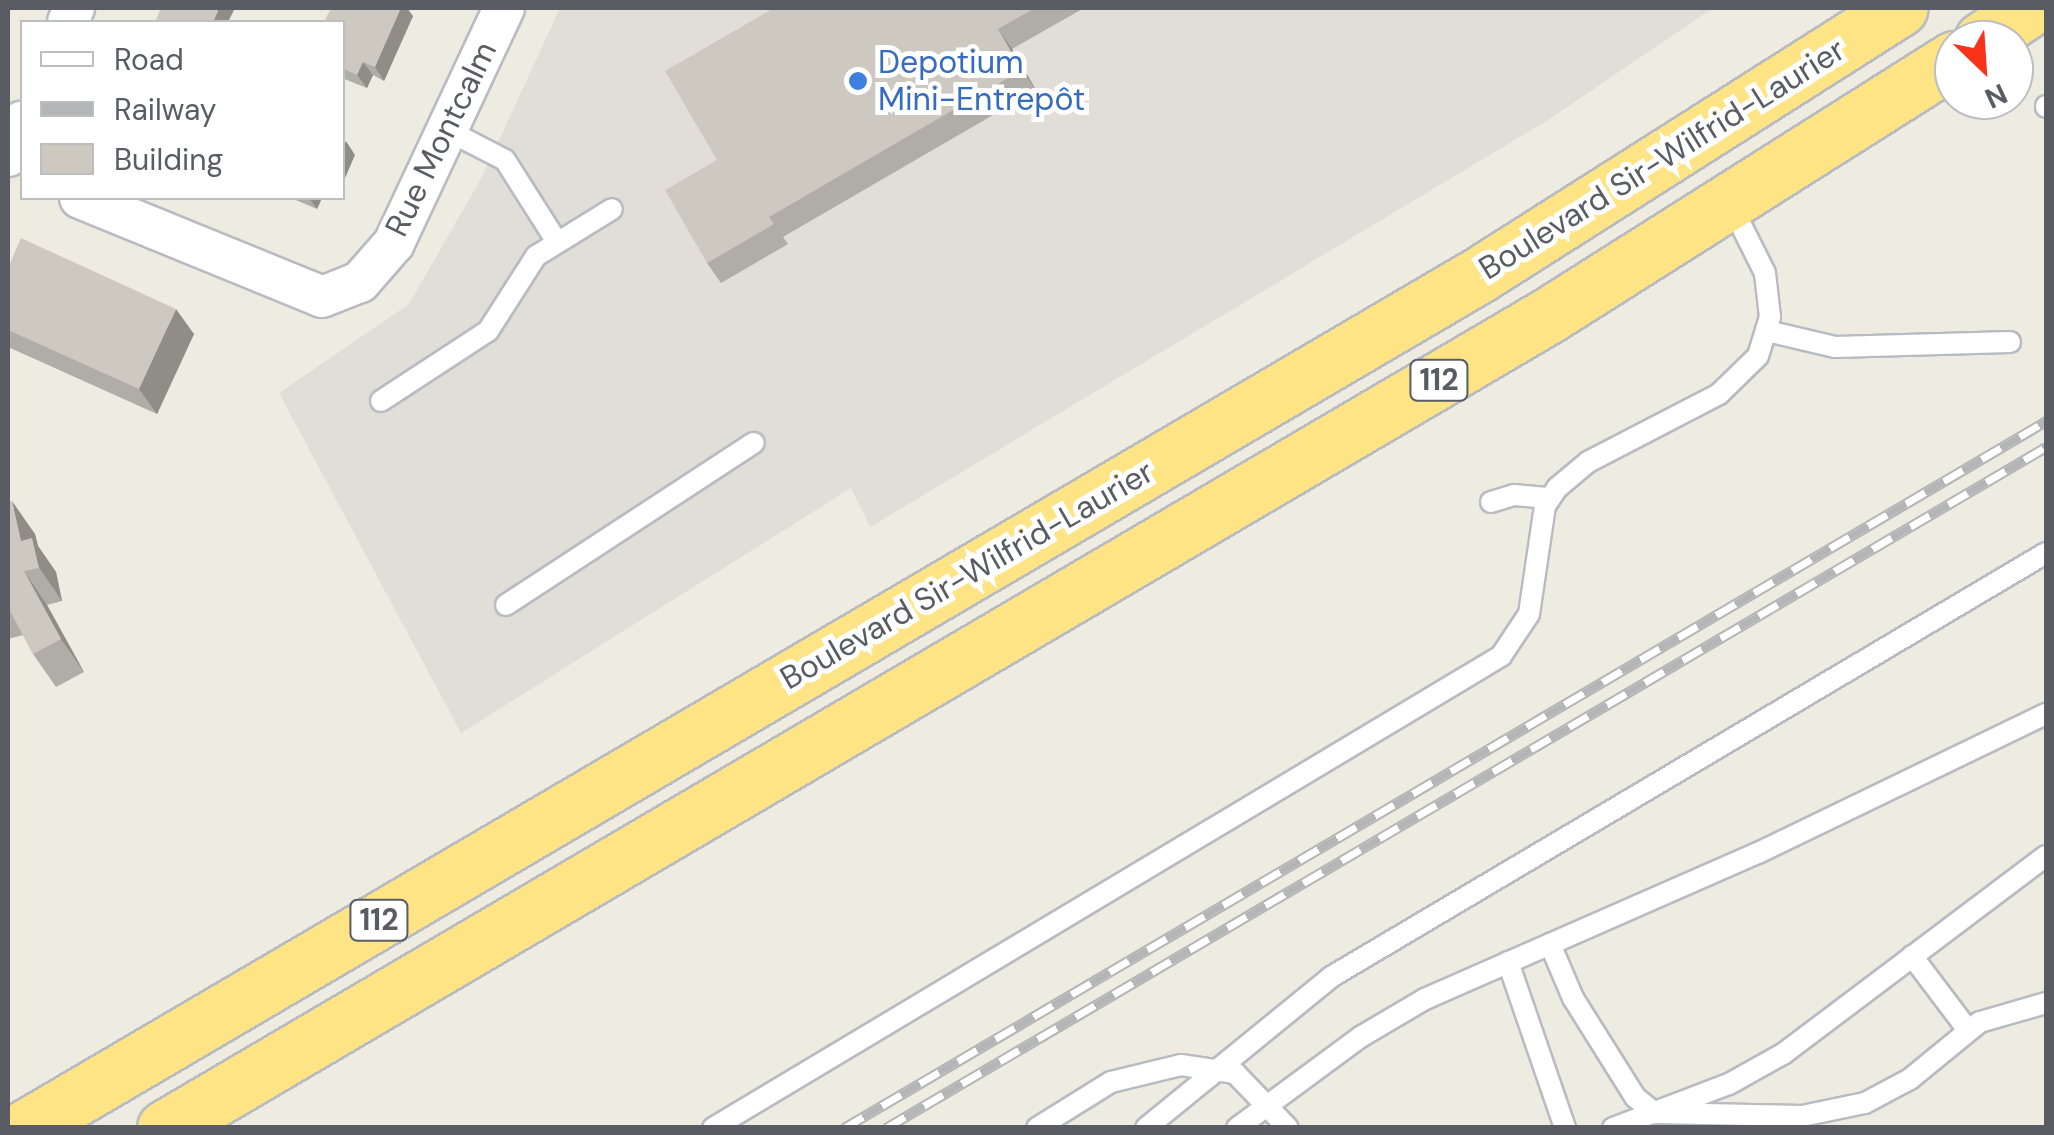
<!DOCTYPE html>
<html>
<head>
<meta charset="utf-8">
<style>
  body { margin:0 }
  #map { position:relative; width:2054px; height:1135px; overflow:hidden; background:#eeebe0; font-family:"DM Sans",sans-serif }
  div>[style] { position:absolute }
  .industrial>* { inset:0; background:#e1ded8 }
  .roads { filter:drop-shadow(2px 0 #b8bbc1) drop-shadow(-2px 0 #b8bbc1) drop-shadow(0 2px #b8bbc1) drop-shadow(0 -2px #b8bbc1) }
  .lane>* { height:20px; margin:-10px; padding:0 10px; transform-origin:10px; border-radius:10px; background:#fff }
  .street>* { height:40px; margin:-20px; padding:0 20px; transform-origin:20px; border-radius:20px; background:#fff }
  .highway>* { height:55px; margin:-27.5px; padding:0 27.5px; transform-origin:27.5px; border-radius:27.5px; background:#ffe485 }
  .rail>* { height:11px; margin-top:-5.5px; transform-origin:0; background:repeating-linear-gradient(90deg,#fff 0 22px,#b4b5b6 0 44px); box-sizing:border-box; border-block:2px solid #b4b5b6 }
  .wall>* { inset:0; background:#b0ada6 }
  .shaded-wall>* { inset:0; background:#908d87 }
  .building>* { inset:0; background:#cdc9c1 }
  .dots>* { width:28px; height:28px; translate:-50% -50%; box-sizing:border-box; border:5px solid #fff; border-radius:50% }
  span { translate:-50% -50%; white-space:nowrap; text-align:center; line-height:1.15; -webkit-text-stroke:10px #fff; paint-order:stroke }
  .shield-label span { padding:2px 8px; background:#fff; border:2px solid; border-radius:8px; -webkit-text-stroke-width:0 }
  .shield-label { font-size:30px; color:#595d63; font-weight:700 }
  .shop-label { font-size:32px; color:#366cbe }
  .left { translate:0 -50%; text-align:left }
  .street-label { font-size:32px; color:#595d63 }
  .frame { position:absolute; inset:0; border:10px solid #595d63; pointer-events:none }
  .legend { position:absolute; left:20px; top:20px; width:325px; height:180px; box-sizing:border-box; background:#fff; border:2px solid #bdbec1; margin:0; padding:12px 18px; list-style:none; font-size:30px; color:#595d63 }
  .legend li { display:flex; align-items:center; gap:20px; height:50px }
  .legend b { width:50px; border:2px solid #bdbec1 }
  .north { position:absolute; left:1934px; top:20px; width:100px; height:100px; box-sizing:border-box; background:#fff; border:2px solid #bdbec1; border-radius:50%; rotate:155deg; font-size:28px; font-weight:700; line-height:40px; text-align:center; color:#595d63 }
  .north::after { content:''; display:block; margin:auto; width:35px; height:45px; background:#f9321b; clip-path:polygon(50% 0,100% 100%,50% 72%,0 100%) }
</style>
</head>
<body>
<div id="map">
  <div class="industrial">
    <i style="clip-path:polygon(560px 8px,1713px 8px,1548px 120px,870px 527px,851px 488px,461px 733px,279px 393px,409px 304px,482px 177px)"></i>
  </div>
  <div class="roads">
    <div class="lane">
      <i style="left:2046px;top:106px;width:1px;rotate:90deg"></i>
      <i style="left:447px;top:130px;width:65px;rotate:27.3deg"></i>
      <i style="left:505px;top:160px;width:97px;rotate:57.6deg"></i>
      <i style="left:1767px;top:331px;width:70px;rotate:13.2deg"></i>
      <i style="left:1835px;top:347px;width:175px;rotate:-1.6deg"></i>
      <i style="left:381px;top:401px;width:128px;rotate:-33.2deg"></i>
      <i style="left:488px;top:331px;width:89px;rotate:-57.4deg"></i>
      <i style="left:536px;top:256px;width:89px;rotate:-31.7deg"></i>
      <i style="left:1491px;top:502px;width:24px;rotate:-17deg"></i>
      <i style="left:1514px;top:495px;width:36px;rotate:5deg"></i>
      <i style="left:506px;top:605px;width:296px;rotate:-33.2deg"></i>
      <i style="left:1550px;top:944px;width:59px;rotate:66.9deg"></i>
      <i style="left:1573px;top:998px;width:117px;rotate:57.9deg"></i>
      <i style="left:1635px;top:1097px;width:26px;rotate:39deg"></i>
      <i style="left:1655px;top:1113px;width:147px;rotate:1.2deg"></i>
      <i style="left:1802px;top:1116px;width:64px;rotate:-11.7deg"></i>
      <i style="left:1865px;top:1103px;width:51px;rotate:-28.1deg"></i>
      <i style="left:1910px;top:1079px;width:90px;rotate:-39.2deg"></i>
      <i style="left:1980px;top:1022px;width:69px;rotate:-16.1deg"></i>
      <i style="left:1912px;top:956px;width:93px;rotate:52.9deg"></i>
      <i style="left:1508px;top:962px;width:176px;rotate:71deg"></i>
      <i style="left:713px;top:1128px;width:919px;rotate:-30.92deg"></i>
      <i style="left:1501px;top:656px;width:50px;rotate:-56.3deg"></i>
      <i style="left:1529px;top:614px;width:109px;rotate:-81.6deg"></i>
      <i style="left:1545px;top:506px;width:22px;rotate:-56deg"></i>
      <i style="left:1557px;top:488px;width:40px;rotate:-40deg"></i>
      <i style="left:1588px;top:462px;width:148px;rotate:-27.4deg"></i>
      <i style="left:1719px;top:394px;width:54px;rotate:-44.3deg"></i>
      <i style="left:1758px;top:356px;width:41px;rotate:-72.9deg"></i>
      <i style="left:1770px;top:317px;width:44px;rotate:-96.5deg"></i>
      <i style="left:1765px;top:273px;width:76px;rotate:-116.6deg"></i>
      <i style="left:1037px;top:1128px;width:87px;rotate:-31.9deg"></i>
      <i style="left:1111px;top:1082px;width:72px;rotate:-13.7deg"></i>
      <i style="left:1181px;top:1065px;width:55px;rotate:8.4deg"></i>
      <i style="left:1235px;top:1073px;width:76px;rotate:46.1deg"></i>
      <i style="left:1146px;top:1128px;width:239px;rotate:-39.2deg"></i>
      <i style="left:1331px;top:977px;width:831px;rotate:-30.67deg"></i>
      <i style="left:1237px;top:1128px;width:155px;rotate:-36.4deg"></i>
      <i style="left:1362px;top:1036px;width:73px;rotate:-30.4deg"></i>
      <i style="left:1425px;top:999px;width:364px;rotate:-23.7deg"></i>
      <i style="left:1758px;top:853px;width:320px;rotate:-25.8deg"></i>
      <i style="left:1613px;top:1128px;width:124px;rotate:-20.8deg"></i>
      <i style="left:1729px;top:1084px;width:62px;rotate:-29.1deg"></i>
      <i style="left:1783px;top:1054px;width:329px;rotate:-37deg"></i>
    </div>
    <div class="street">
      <i style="left:68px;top:22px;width:15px;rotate:-67deg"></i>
      <i style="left:8px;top:156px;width:37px;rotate:-68deg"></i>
      <i style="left:80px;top:198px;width:261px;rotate:22.2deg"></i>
      <i style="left:322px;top:297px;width:41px;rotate:-21.5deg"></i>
      <i style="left:360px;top:282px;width:52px;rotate:-48.9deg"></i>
      <i style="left:394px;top:243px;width:259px;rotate:-64.9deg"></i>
    </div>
    <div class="highway">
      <i style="left:1982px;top:40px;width:58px;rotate:-33.7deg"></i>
      <i style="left:25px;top:1128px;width:1686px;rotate:-30.4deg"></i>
      <i style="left:1479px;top:275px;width:498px;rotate:-32.4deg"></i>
      <i style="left:165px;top:1128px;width:1605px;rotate:-30.43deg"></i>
      <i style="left:1549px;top:315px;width:479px;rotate:-32.3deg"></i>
    </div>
  </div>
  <div class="rail">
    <i style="left:844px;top:1128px;width:1395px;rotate:-30.46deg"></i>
    <i style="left:886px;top:1128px;width:1345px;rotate:-30.42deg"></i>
  </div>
  <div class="wall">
    <i style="clip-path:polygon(774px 8px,1084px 8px,1012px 49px,1036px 90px,783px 237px,788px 244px,721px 283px,707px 263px,717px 160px)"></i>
    <i style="clip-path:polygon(413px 16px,384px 81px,373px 75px,367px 88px,342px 78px,342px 22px)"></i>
    <i style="clip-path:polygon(291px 198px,322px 198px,317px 209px)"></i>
    <i style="clip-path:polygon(8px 268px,194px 334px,157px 414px,8px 347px)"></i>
    <i style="clip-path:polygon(8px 502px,35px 534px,38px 546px,56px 572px,62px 601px,47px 605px,84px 672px,56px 687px,33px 654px,23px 635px,8px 639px)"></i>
  </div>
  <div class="shaded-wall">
    <i style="clip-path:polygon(219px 8px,235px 8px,228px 22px,213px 22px)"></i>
    <i style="clip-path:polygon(398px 8px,407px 8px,413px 16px,384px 81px,375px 67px)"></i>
    <i style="clip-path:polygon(998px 29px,1012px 49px,1036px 90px,1022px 70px)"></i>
    <i style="clip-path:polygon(363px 62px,373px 75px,367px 88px,357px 75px)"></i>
    <i style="clip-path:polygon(346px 141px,355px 155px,342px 185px,342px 149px)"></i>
    <i style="clip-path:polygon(309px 198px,322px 198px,317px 209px)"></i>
    <i style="clip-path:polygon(176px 309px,194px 334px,157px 414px,139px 389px)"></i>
    <i style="clip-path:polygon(12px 501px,35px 534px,38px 546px,56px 572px,62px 601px,21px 541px)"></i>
    <i style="clip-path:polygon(24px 571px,47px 605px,84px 672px,61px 639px)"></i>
  </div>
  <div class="building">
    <i style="clip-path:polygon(161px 8px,219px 8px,213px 22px,155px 22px)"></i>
    <i style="clip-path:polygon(331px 8px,401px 8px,375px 67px,363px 62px,357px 75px,342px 68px,342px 22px,324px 22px)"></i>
    <i style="clip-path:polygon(774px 8px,1035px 8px,998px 29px,1022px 70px,769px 217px,774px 224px,707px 263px,665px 190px,717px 160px,665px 71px)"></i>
    <i style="clip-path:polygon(21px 238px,176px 309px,139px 389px,8px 330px,8px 268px)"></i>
    <i style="clip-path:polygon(12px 501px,21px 541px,32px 538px,39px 568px,24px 571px,61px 639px,33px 654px,8px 607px,8px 502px)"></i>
  </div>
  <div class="dots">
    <i style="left:858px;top:81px;background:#3f7fe0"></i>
  </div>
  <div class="shield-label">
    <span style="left:1439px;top:380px">112</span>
    <span style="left:379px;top:920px">112</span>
  </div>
  <div class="shop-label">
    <span class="left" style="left:878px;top:81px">Depotium<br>Mini-Entrepôt</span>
  </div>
  <div class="street-label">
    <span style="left:441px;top:139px;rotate:-64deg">Rue Montcalm</span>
    <span style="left:1662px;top:159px;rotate:-32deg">Boulevard Sir-Wilfrid-Laurier</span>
    <span style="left:967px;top:575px;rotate:-30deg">Boulevard Sir-Wilfrid-Laurier</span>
  </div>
  <div class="frame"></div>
  <ul class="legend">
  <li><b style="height:12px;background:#fff"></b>Road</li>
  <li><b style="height:12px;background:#b4b5b6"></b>Railway</li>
  <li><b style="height:28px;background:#cdc9c1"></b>Building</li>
  </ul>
  <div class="north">N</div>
</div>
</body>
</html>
